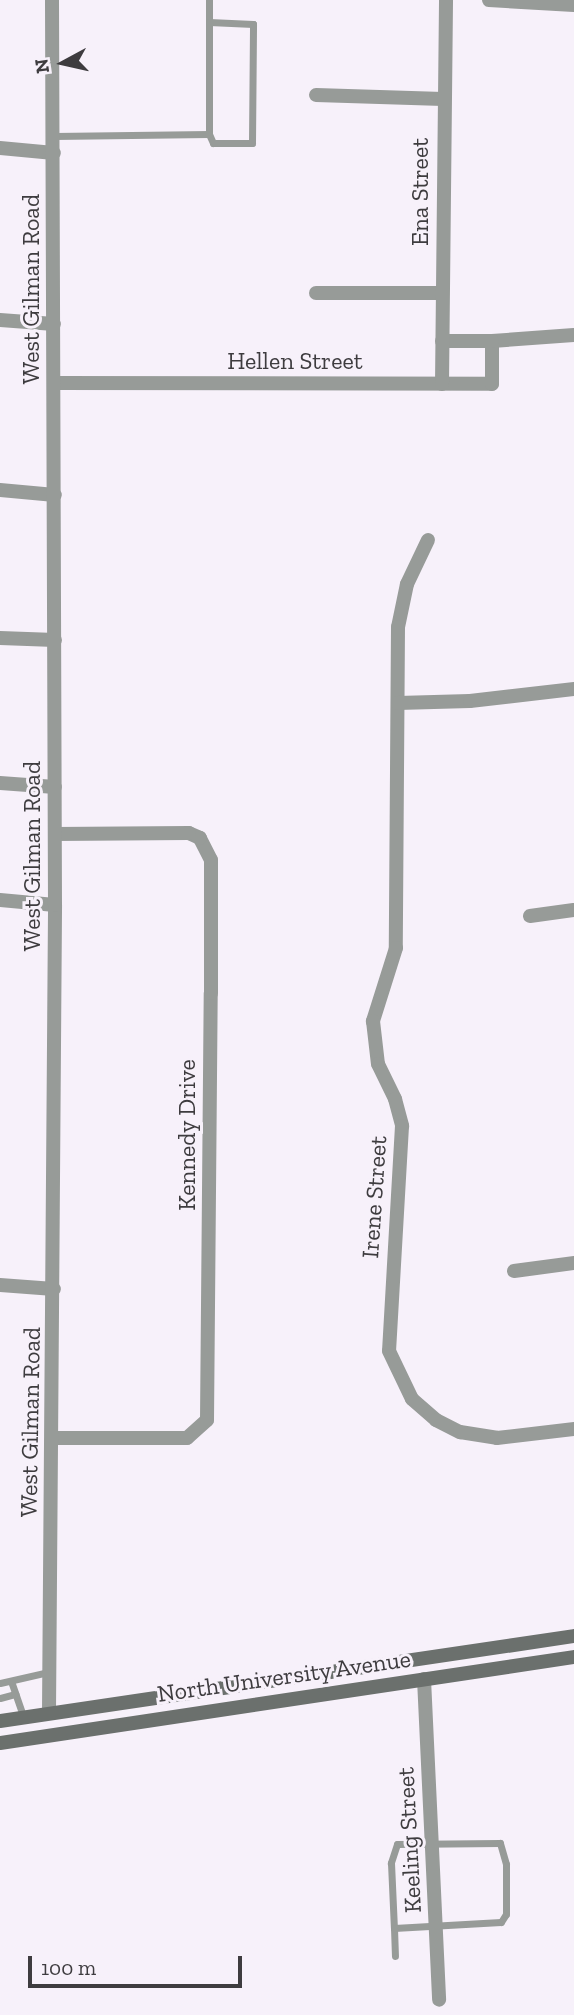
<!DOCTYPE html>
<html>
<head>
<meta charset="utf-8">
<style>
  body { margin:0 }
  #map { position:relative; width:574px; height:2015px; overflow:hidden; background:#f7f1fa; font-family:"Zilla Slab",serif }
  div>[style] { position:absolute }
  .service>* { height:7px; margin:-3.5px; padding:0 3.5px; transform-origin:3.5px; border-radius:3.5px; background:#979b98 }
  .minor>* { height:14px; margin:-7px; padding:0 7px; transform-origin:7px; border-radius:7px; background:#979b98 }
  .tertiary>* { height:14px; margin:-7px; padding:0 7px; transform-origin:7px; border-radius:7px; background:#979b98 }
  .secondary>* { height:14px; margin:-7px; padding:0 7px; transform-origin:7px; border-radius:7px; background:#6b706d }
  span { translate:-50% -50%; white-space:nowrap; text-align:center; line-height:1.15; -webkit-text-stroke:6px #f7f1fa; paint-order:stroke }
  .street-label { font-size:24px; color:#3e3c3f }
  .north { position:absolute; left:28px; top:28px; width:70px; height:70px; -webkit-text-stroke:5px #f7f1fa; paint-order:stroke; rotate:262deg; font-size:19px; font-weight:700; line-height:28px; text-align:center; color:#3e3c3f }
  .north::after { content:''; display:block; margin:auto; width:24px; height:32px; background:#3e3c3f; clip-path:polygon(50% 0,100% 100%,50% 72%,0 100%) }
  .scale { position:absolute; left:28px; top:1956px; width:214px; height:32px; box-sizing:border-box; border:4px solid #3e3c3f; border-top:0; padding-left:9px; font-size:21px; line-height:24px; white-space:nowrap; color:#3e3c3f; -webkit-text-stroke:5px #f7f1fa; paint-order:stroke }
</style>
</head>
<body>
<div id="map">
  <div class="service">
    <i style="left:209px;top:0;width:134px;rotate:90deg"></i>
    <i style="left:209px;top:134px;width:10px;rotate:66deg"></i>
    <i style="left:213px;top:143px;width:39px"></i>
    <i style="left:252px;top:143px;width:119px;rotate:-89.5deg"></i>
    <i style="left:253px;top:24px;width:44px;rotate:-177.4deg"></i>
    <i style="left:54px;top:136px;width:155px;rotate:-0.7deg"></i>
    <i style="left:11px;top:1681px;width:37px;rotate:71deg"></i>
    <i style="left:0;top:1683px;width:49px;rotate:-12.9deg"></i>
    <i style="left:0;top:1698px;width:16px;rotate:-15deg"></i>
    <i style="left:394px;top:1928px;width:107px;rotate:-3.2deg"></i>
    <i style="left:501px;top:1922px;width:9px;rotate:-58deg"></i>
    <i style="left:506px;top:1914px;width:50px;rotate:-90deg"></i>
    <i style="left:506px;top:1864px;width:22px;rotate:-106deg"></i>
    <i style="left:500px;top:1843px;width:103px;rotate:179.4deg"></i>
    <i style="left:397px;top:1844px;width:20px;rotate:108deg"></i>
    <i style="left:391px;top:1863px;width:65px;rotate:87.4deg"></i>
    <i style="left:394px;top:1928px;width:28px;rotate:88deg"></i>
  </div>
  <div class="minor">
    <i style="left:316px;top:95px;width:127px;rotate:1.8deg"></i>
    <i style="left:0;top:148px;width:54px;rotate:5.3deg"></i>
    <i style="left:316px;top:293px;width:126px"></i>
    <i style="left:0;top:320px;width:54px;rotate:4.2deg"></i>
    <i style="left:492px;top:341px;width:82px;rotate:-4.2deg"></i>
    <i style="left:54px;top:383px;width:438px;rotate:0.1deg"></i>
    <i style="left:492px;top:384px;width:43px;rotate:-90deg"></i>
    <i style="left:492px;top:341px;width:50px;rotate:180deg"></i>
    <i style="left:442px;top:384px;width:384px;rotate:-89.4deg"></i>
    <i style="left:0;top:490px;width:55px;rotate:5.2deg"></i>
    <i style="left:428px;top:540px;width:49px;rotate:115.5deg"></i>
    <i style="left:407px;top:584px;width:44px;rotate:101.8deg"></i>
    <i style="left:398px;top:627px;width:321px;rotate:90.4deg"></i>
    <i style="left:396px;top:948px;width:77px;rotate:107.5deg"></i>
    <i style="left:373px;top:1021px;width:43px;rotate:83.4deg"></i>
    <i style="left:378px;top:1064px;width:39px;rotate:64deg"></i>
    <i style="left:395px;top:1099px;width:28px;rotate:75deg"></i>
    <i style="left:402px;top:1126px;width:225px;rotate:93.3deg"></i>
    <i style="left:389px;top:1351px;width:53px;rotate:64.4deg"></i>
    <i style="left:412px;top:1399px;width:32px;rotate:41deg"></i>
    <i style="left:436px;top:1420px;width:27px;rotate:27deg"></i>
    <i style="left:460px;top:1432px;width:37px;rotate:9deg"></i>
    <i style="left:497px;top:1438px;width:78px;rotate:-6.7deg"></i>
    <i style="left:0;top:638px;width:55px;rotate:2.1deg"></i>
    <i style="left:398px;top:703px;width:72px;rotate:-1.6deg"></i>
    <i style="left:470px;top:701px;width:105px;rotate:-6.6deg"></i>
    <i style="left:0;top:783px;width:55px;rotate:4.2deg"></i>
    <i style="left:0;top:900px;width:55px;rotate:5.2deg"></i>
    <i style="left:530px;top:916px;width:44px;rotate:-7.8deg"></i>
    <i style="left:514px;top:1271px;width:61px;rotate:-7.6deg"></i>
    <i style="left:0;top:1285px;width:54px;rotate:4.2deg"></i>
    <i style="left:54px;top:1438px;width:133px"></i>
    <i style="left:187px;top:1438px;width:27px;rotate:-42deg"></i>
    <i style="left:207px;top:1420px;width:427px;rotate:-89.5deg"></i>
    <i style="left:211px;top:993px;width:133px;rotate:-90deg"></i>
    <i style="left:211px;top:860px;width:25px;rotate:-117deg"></i>
    <i style="left:200px;top:838px;width:12px;rotate:-156deg"></i>
    <i style="left:189px;top:833px;width:134px;rotate:179.6deg"></i>
    <i style="left:424px;top:1679px;width:321px;rotate:87.3deg"></i>
    <i style="left:49px;top:1711px;width:806px;rotate:-89.57deg"></i>
    <i style="left:55px;top:905px;width:905px;rotate:-90.19deg"></i>
  </div>
  <div class="tertiary">
    <i style="left:489px;top:0;width:85px;rotate:3.4deg"></i>
  </div>
  <div class="secondary">
    <i style="left:0;top:1721px;width:580px;rotate:-8.42deg"></i>
    <i style="left:0;top:1743px;width:580px;rotate:-8.52deg"></i>
  </div>
  <div class="street-label">
    <span style="left:420px;top:192px;rotate:-90deg">Ena Street</span>
    <span style="left:31px;top:289px;rotate:-90deg">West Gilman Road</span>
    <span style="left:295px;top:361px">Hellen Street</span>
    <span style="left:32px;top:856px;rotate:-90deg">West Gilman Road</span>
    <span style="left:187px;top:1135px;rotate:-90deg">Kennedy Drive</span>
    <span style="left:374px;top:1197px;rotate:-86deg">Irene Street</span>
    <span style="left:30px;top:1422px;rotate:-89deg">West Gilman Road</span>
    <span style="left:284px;top:1676px;rotate:-8deg">North University Avenue</span>
    <span style="left:409px;top:1840px;rotate:-93deg">Keeling Street</span>
  </div>
  <div class="north">N</div>
  <div class="scale">100 m</div>
</div>
</body>
</html>
